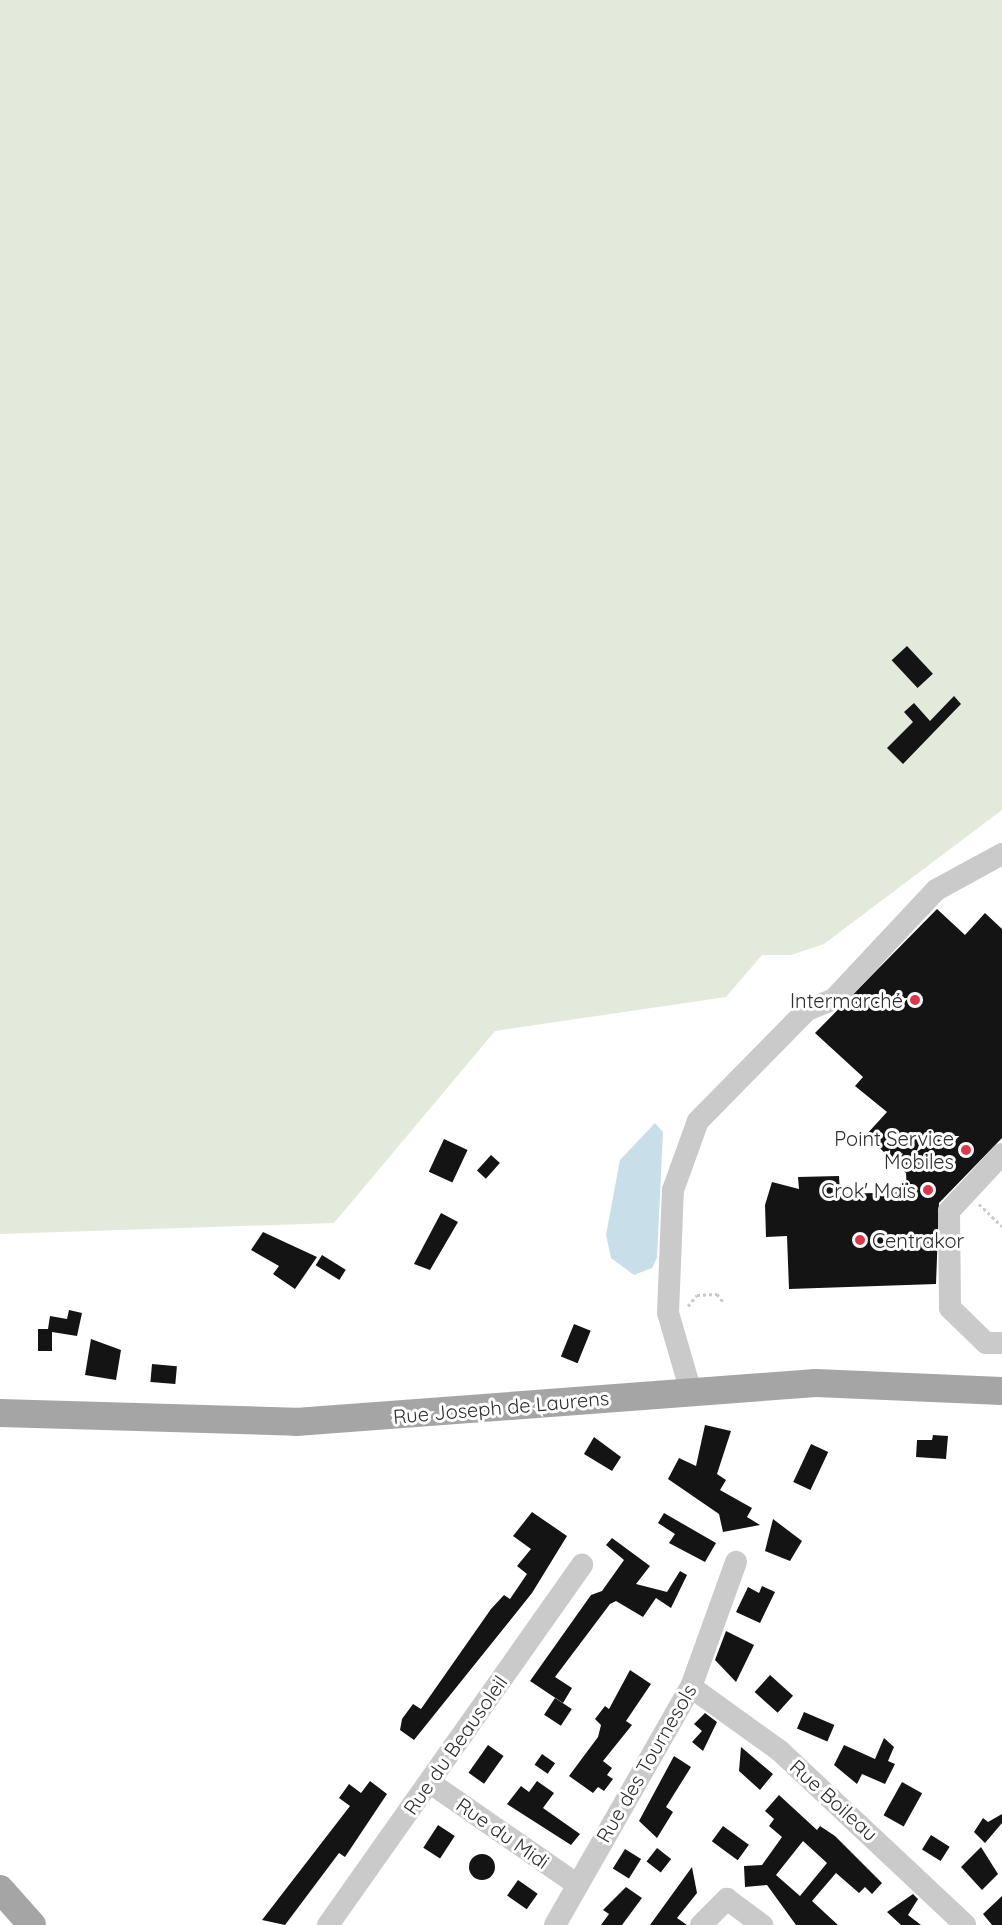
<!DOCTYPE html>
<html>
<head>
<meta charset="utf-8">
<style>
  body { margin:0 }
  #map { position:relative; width:1002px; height:1925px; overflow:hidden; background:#fff; font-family:Quicksand,sans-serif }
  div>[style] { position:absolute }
  .green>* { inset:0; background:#e4eadb }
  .water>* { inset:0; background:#c8dee9 }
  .building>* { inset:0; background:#141414; transform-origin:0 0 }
  .round { border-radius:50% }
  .path>* { height:3px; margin-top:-1.5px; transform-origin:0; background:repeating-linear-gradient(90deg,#cacaca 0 3px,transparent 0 6px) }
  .minor>* { height:22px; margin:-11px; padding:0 11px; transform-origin:11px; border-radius:11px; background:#cacaca }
  .major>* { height:28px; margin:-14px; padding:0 14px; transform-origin:14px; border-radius:14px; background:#a5a5a5 }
  .dots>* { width:16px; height:16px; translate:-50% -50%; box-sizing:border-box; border:3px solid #fff; border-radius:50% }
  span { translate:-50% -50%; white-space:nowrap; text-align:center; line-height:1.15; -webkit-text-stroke:6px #fff; paint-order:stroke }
  .poi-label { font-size:20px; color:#2d2d2d }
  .right { translate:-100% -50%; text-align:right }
  .left { translate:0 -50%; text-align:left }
  .street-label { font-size:20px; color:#2d2d2d }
</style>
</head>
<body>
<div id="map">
  <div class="green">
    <i style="clip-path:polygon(0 0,1002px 0,1002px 810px,824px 944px,791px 955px,762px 955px,726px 997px,495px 1031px,334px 1223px,0 1234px)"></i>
  </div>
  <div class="water">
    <i style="clip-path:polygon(655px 1123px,663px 1132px,657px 1258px,652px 1268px,634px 1275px,611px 1258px,606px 1235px,620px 1160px)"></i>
  </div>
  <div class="building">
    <i style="left:907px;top:646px;width:38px;height:21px;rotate:47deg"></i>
    <i style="clip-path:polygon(954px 696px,961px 704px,903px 764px,887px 748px,913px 722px,904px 712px,914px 703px,930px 721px)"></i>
    <i style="clip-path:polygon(937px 909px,965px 935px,985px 913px,1002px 929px,1002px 1138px,939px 1203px,936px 1284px,789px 1289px,787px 1236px,766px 1237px,765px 1205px,772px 1182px,799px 1189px,798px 1177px,839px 1176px,840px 1194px,907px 1192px,906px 1173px,866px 1135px,887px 1112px,855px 1086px,863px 1077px,815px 1033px)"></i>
    <i style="left:444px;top:1139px;width:26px;height:36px;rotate:25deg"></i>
    <i style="left:491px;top:1155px;width:12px;height:21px;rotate:42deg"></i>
    <i style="clip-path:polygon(441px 1213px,458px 1222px,430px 1270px,414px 1264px)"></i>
    <i style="clip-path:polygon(263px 1232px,317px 1257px,295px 1289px,273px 1274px,279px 1266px,251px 1250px)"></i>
    <i style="left:322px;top:1255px;width:28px;height:12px;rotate:32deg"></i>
    <i style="clip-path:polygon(69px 1310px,82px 1313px,77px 1336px,52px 1332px,52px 1351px,38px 1351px,38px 1329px,48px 1329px,50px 1316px,67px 1319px)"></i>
    <i style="left:574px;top:1324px;width:18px;height:35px;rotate:22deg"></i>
    <i style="clip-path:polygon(91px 1339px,121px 1350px,116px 1380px,85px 1375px)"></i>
    <i style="left:152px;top:1364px;width:25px;height:18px;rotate:5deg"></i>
    <i style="clip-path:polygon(705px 1425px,731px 1431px,717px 1474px,726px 1480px,720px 1490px,752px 1508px,747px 1517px,760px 1525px,723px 1532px,719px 1514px,668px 1479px,679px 1458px,696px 1466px)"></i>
    <i style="clip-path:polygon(933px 1435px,948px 1436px,946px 1459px,916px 1457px,917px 1440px,932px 1440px)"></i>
    <i style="clip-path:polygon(594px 1437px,621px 1457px,612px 1471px,584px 1454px)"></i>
    <i style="left:811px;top:1444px;width:19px;height:42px;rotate:25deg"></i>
    <i style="clip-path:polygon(532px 1512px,567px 1536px,532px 1593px,414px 1740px,400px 1730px,402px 1719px,413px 1704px,421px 1709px,491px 1609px,504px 1595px,510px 1599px,527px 1574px,517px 1566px,531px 1549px,513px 1536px)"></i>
    <i style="clip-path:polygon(664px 1513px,716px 1543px,705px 1562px,669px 1543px,675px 1534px,658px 1523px)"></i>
    <i style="clip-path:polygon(773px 1519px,802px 1541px,790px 1561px,765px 1551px)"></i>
    <i style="clip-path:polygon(612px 1538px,650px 1566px,636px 1584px,667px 1592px,680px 1571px,687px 1575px,671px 1608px,656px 1598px,643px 1617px,616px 1601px,610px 1604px,555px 1677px,572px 1688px,563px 1703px,530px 1681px,591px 1595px,602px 1591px,624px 1560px,606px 1545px)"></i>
    <i style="clip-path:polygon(762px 1586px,775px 1592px,760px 1623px,736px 1612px,748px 1587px,759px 1593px)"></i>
    <i style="clip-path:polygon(726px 1631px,754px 1645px,736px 1682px,715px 1660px)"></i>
    <i style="clip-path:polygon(630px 1670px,651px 1684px,626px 1721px,632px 1725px,603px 1761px,612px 1768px,607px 1775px,613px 1779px,604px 1791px,598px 1787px,593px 1793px,569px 1776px,598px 1737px,601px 1725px,595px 1719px,605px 1706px,609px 1709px)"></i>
    <i style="left:770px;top:1675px;width:31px;height:23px;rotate:42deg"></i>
    <i style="left:555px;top:1698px;width:20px;height:20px;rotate:33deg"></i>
    <i style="left:804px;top:1712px;width:33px;height:18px;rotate:23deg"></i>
    <i style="clip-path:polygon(705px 1713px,717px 1722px,703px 1751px,692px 1742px,702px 1731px,694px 1724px)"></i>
    <i style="clip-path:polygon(884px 1738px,894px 1747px,888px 1761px,895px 1764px,885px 1784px,862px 1774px,857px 1784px,834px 1765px,844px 1745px,875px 1759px)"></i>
    <i style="left:488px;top:1745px;width:19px;height:34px;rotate:35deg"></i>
    <i style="clip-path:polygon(741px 1747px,773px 1774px,760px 1790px,739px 1771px)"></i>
    <i style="left:542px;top:1754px;width:16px;height:13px;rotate:35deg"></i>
    <i style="clip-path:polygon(674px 1756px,691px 1767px,666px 1807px,673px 1812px,657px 1838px,639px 1821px)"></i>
    <i style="clip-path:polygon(370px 1781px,387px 1794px,345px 1857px,339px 1853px,285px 1925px,262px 1920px,350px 1806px,339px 1798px,349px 1784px,361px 1793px)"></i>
    <i style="clip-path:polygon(537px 1781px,554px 1793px,543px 1808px,580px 1834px,571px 1845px,507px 1804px,521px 1786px,529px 1792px)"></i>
    <i style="left:902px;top:1782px;width:23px;height:38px;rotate:29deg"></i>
    <i style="clip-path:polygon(evenodd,779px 1795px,817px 1830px,820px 1826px,835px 1836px,882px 1883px,872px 1894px,865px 1887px,859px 1893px,836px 1873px,812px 1901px,838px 1925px,796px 1925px,767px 1885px,745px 1887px,744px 1866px,762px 1865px,782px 1837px,769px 1826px,774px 1819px,765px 1811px,779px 1795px,803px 1841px,827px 1863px,800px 1896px,776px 1875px,803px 1841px)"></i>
    <i style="clip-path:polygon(1002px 1814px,1002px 1823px,985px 1843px,974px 1832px,983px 1818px,988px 1822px)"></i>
    <i style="left:438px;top:1825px;width:20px;height:27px;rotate:33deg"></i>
    <i style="left:723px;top:1826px;width:32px;height:19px;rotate:36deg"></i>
    <i style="left:931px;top:1835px;width:22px;height:17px;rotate:32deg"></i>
    <i style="clip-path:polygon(981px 1847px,998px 1874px,982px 1890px,961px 1867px)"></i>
    <i style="left:657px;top:1848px;width:18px;height:17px;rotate:38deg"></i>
    <i style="left:625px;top:1849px;width:19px;height:23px;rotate:32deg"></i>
    <i class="round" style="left:469px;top:1854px;width:26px;height:26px"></i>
    <i style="clip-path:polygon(692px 1867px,697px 1893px,677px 1918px,687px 1925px,650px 1925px)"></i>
    <i style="left:518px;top:1880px;width:24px;height:19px;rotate:35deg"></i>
    <i style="clip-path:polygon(626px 1887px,642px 1898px,622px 1925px,601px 1925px,609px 1914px,603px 1910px)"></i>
    <i style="clip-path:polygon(913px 1894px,918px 1899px,908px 1915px,921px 1925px,901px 1925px,887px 1912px)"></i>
    <i style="clip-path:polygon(1002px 1896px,1002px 1925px,992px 1925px,983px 1914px)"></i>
  </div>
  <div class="path">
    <i style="left:979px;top:1204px;width:32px;rotate:44deg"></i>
    <i style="left:688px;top:1306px;width:14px;rotate:-51deg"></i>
    <i style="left:697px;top:1295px;width:20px;rotate:-3deg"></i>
    <i style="left:717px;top:1294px;width:11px;rotate:52deg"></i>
  </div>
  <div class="minor">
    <i style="left:1002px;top:1154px;width:78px;rotate:132.9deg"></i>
    <i style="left:949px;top:1211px;width:97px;rotate:89.4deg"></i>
    <i style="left:950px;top:1308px;width:50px;rotate:44.2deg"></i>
    <i style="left:986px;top:1343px;width:16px"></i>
    <i style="left:691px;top:1392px;width:82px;rotate:-106.2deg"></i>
    <i style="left:668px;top:1313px;width:123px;rotate:-87.7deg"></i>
    <i style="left:673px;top:1190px;width:73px;rotate:-70.1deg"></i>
    <i style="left:698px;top:1121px;width:156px;rotate:-45.5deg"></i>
    <i style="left:807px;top:1010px;width:29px;rotate:-22deg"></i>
    <i style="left:834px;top:999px;width:149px;rotate:-46.9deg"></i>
    <i style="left:936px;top:890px;width:75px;rotate:-28.6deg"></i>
    <i style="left:691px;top:1687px;width:110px;rotate:35.7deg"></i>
    <i style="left:780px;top:1751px;width:254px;rotate:43.2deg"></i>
    <i style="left:429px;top:1782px;width:181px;rotate:34.7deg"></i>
    <i style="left:328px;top:1925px;width:441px;rotate:-54.8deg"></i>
    <i style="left:555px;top:1925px;width:274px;rotate:-60.3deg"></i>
    <i style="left:691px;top:1687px;width:133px;rotate:-70.2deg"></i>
    <i style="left:701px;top:1925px;width:37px;rotate:-45deg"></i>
    <i style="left:727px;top:1899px;width:44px;rotate:36.6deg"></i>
  </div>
  <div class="major">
    <i style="left:0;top:1413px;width:296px;rotate:1.7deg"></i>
    <i style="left:296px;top:1422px;width:521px;rotate:-4.29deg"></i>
    <i style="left:816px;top:1383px;width:186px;rotate:2.5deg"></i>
    <i style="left:0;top:1889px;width:48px;rotate:48.4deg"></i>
  </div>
  <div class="dots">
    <i style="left:915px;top:1000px;background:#dc384a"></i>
    <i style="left:966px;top:1150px;background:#dc384a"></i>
    <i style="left:928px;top:1190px;background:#dc384a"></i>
    <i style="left:860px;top:1240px;background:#dc384a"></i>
  </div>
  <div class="poi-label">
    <span class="right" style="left:903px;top:1000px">Intermarché</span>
    <span class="right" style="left:954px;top:1150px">Point Service<br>Mobiles</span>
    <span class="right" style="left:916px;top:1190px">Crok' Maïs</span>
    <span class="left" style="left:872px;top:1240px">Centrakor</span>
  </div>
  <div class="street-label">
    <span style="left:501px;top:1407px;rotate:-5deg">Rue Joseph de Laurens</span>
    <span style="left:455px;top:1745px;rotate:-55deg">Rue du Beausoleil</span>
    <span style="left:646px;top:1763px;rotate:-60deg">Rue des Tournesols</span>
    <span style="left:834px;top:1800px;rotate:42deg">Rue Boileau</span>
    <span style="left:503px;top:1833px;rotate:35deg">Rue du Midi</span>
  </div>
</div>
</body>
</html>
